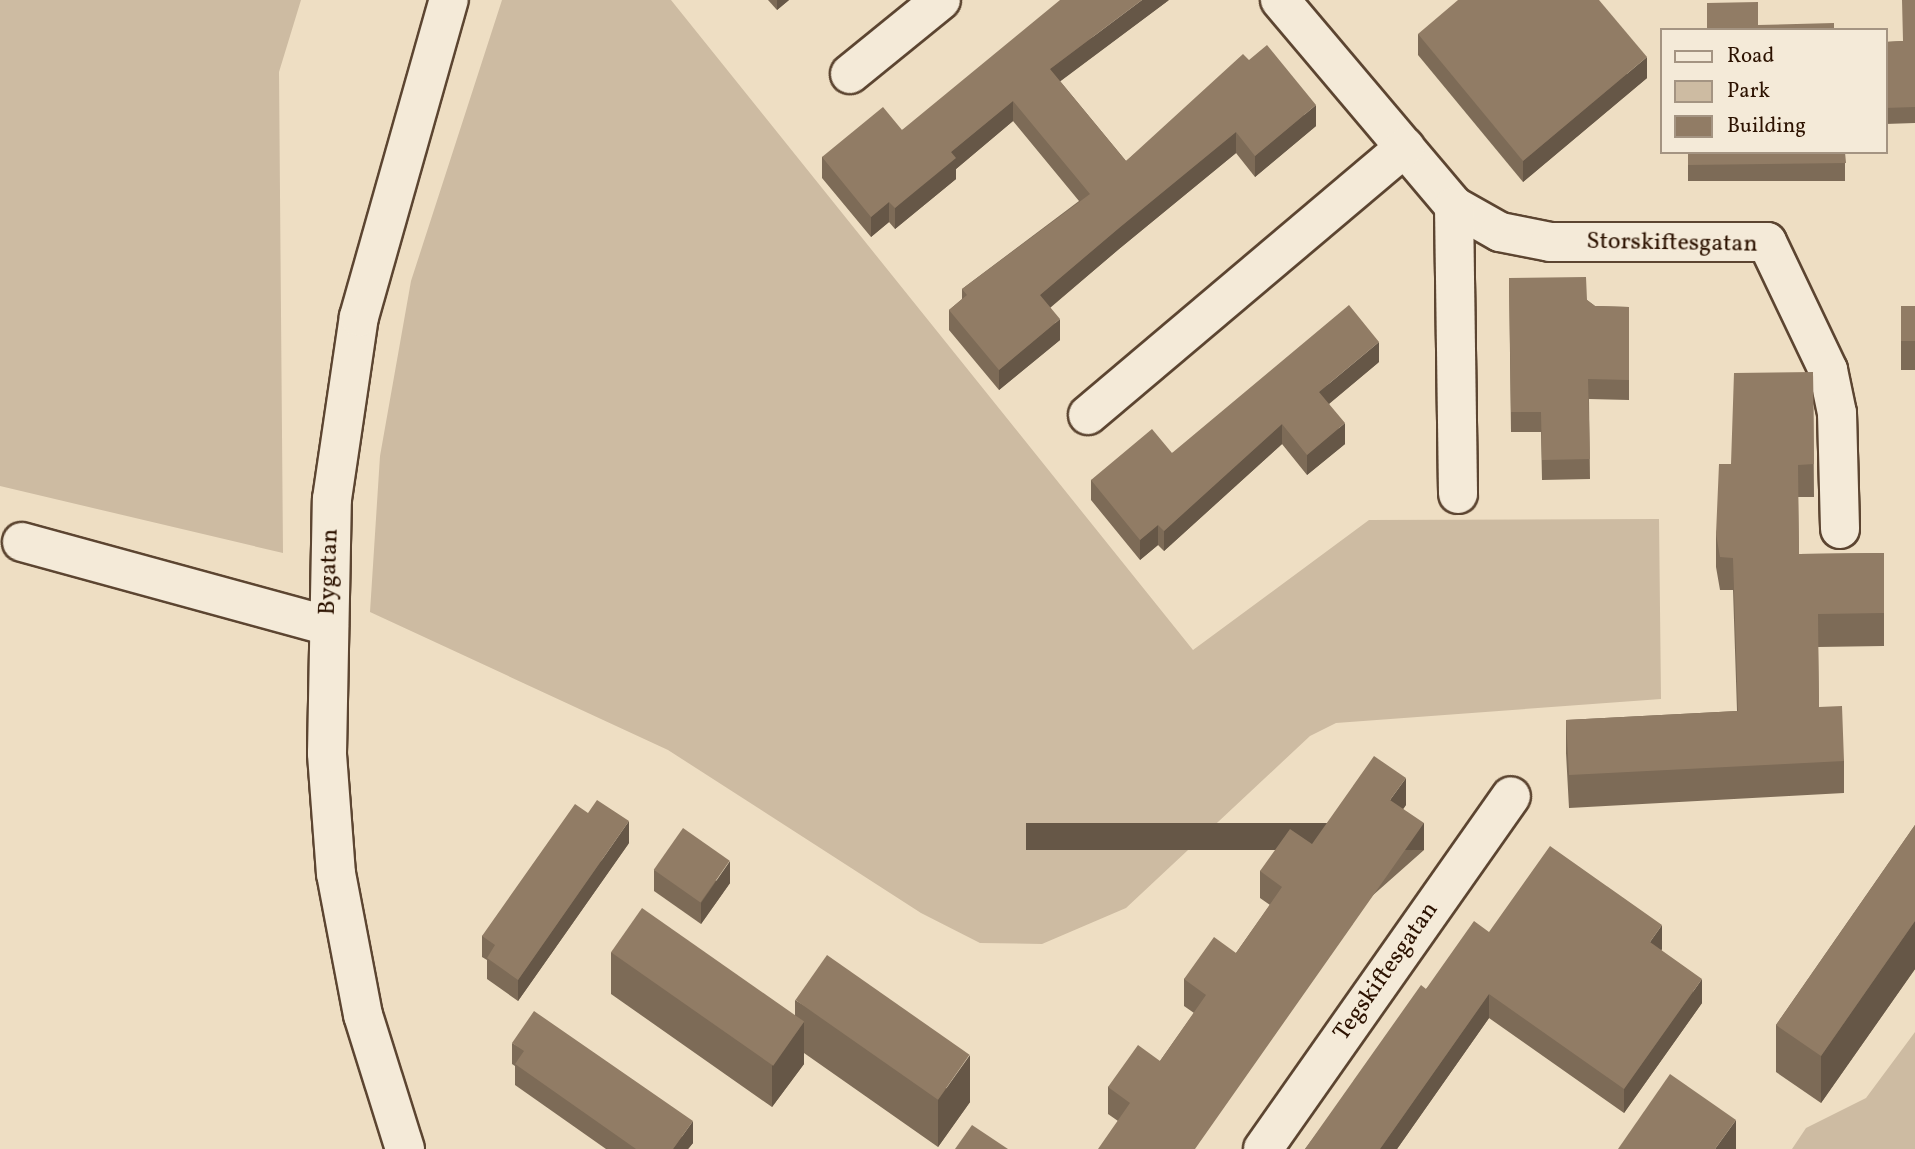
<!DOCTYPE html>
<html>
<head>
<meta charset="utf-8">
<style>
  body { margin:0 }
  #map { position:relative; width:1915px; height:1149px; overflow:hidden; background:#eedec3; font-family:Vollkorn,serif }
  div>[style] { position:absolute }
  .green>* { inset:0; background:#cdbba2 }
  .roads { filter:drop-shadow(2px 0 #5c4531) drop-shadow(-2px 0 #5c4531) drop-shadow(0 2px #5c4531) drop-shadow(0 -2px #5c4531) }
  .minor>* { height:38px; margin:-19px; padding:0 19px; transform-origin:19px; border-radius:19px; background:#f4ead8 }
  .wall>* { inset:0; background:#7d6b57; transform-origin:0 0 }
  .shaded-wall>* { inset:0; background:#665747; transform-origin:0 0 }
  .building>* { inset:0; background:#917c65; transform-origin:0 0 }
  span { translate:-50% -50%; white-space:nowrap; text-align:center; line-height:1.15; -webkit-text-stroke:5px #f4ead8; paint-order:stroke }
  .street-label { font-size:24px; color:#2c1200 }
  .legend { position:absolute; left:1660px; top:28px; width:228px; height:126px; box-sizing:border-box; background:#f4ead8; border:2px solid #a49482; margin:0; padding:9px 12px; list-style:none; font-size:21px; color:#2c1200 }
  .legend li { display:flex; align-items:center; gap:14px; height:35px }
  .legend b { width:35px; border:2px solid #a49482 }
</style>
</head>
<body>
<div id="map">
  <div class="green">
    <i style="clip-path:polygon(0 0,301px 0,279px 72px,283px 553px,0 486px)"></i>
    <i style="clip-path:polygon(502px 0,671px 0,1193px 650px,1369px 520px,1659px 519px,1661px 699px,1336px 723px,1310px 736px,1126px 908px,1042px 944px,980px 943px,921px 913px,668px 750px,370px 612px,380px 456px,411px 281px)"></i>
    <i style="clip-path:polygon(1915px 1032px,1915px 1149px,1792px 1149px,1806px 1128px,1866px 1098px)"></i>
  </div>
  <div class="roads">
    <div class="minor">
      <i style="left:1280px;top:0;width:270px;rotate:49.8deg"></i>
      <i style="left:1454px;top:206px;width:53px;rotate:29.5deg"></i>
      <i style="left:1500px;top:232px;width:51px;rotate:11.3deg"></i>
      <i style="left:1550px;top:242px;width:217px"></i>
      <i style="left:1767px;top:242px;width:142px;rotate:64.5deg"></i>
      <i style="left:1828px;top:370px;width:44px;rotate:78.2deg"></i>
      <i style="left:1837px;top:413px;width:116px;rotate:88.5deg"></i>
      <i style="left:850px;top:74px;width:117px;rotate:-39.1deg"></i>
      <i style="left:1454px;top:206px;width:288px;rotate:89.2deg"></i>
      <i style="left:1088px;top:415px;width:415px;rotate:-40.2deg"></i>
      <i style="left:22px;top:542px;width:318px;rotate:15.3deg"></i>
      <i style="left:405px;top:1149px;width:140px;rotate:-107.4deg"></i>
      <i style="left:363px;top:1015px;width:144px;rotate:-100.8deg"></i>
      <i style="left:336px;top:874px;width:121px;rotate:-94.3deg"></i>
      <i style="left:327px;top:753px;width:254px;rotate:-88.9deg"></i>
      <i style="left:332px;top:499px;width:184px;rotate:-81.6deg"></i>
      <i style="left:359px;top:317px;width:330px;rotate:-74.2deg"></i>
      <i style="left:1263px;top:1149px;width:431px;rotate:-54.9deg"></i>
    </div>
  </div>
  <div class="wall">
    <i style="clip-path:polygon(768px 0,789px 0,777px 10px)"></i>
    <i style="clip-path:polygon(1169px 0,1060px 81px,1126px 161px,1249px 60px,1316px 126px,1255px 177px,1236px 153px,1119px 249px,1050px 308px,1060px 340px,999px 390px,949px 330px,949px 310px,962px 299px,962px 289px,1079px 201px,1013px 121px,956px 169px,956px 179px,895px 229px,889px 222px,871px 237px,822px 178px,822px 157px,902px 130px)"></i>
    <i style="clip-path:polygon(1915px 0,1915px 123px,1885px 124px,1885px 42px,1903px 41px)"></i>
    <i style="clip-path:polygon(1418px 34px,1647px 78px,1523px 182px,1418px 55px)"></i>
    <i style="left:1688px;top:152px;width:157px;height:29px"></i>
    <i style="clip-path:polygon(1509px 278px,1587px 300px,1595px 306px,1629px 307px,1629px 400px,1589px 399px,1590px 479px,1542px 480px,1541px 432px,1511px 432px)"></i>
    <i style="left:1901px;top:306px;width:14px;height:64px"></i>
    <i style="clip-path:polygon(1379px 362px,1329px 404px,1345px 444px,1307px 475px,1282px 444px,1164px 551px,1158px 545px,1140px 560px,1091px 500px,1091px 480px,1172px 453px)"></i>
    <i style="clip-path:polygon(1813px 372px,1814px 497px,1798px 497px,1799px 554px,1884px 553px,1884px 646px,1818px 647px,1819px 707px,1844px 761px,1844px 793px,1569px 808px,1566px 753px,1566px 720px,1737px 711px,1733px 590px,1720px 590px,1716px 567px,1716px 534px,1731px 464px)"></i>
    <i style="clip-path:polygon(1406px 805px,1403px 809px,1424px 850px,1118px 1121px,1108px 1114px,1108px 1087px,1160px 1061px,1194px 1013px,1184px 1006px,1184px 979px,1236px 953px,1270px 905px,1260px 898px,1260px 871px,1312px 844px)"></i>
    <i style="clip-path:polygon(1915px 825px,1915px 969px,1821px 1103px,1776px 1072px,1776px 1025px)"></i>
    <i style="clip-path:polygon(629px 843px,518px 1001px,487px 979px,487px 960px,482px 957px,482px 936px)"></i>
    <i style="clip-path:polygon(654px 870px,730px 883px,701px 924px,654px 891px)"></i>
    <i style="clip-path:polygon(1489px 932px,1662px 949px,1661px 950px,1702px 1003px,1624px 1113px,1489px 1018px,1397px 1149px,1305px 1149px,1426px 989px)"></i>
    <i style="clip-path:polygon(611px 952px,795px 1016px,795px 1000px,970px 1102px,938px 1147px,804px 1053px,804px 1064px,772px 1107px,611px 994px)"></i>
    <i style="clip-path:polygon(512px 1043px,693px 1143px,688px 1149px,606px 1149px,515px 1085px,515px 1066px,512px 1064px)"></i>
  </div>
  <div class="shaded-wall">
    <i style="clip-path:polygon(777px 0,789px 0,777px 10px)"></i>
    <i style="clip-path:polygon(1142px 0,1169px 0,1050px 89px,1050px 69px)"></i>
    <i style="clip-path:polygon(1647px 57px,1647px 78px,1523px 182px,1523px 161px)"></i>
    <i style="clip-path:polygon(1013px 101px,1013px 121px,956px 169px,956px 179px,895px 229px,895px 208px,951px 152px)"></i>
    <i style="clip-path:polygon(1316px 105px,1316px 126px,1255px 177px,1255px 156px)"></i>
    <i style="clip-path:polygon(1236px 132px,1236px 153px,1119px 249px,1040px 316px,1040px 295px,1119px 228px)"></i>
    <i style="clip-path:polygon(889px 202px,889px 222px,871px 237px,871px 217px)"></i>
    <i style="clip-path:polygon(1060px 319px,1060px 340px,999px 390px,999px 370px)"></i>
    <i style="clip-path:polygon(1379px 342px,1379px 362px,1319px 412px,1319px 392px)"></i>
    <i style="clip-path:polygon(1345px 423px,1345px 444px,1307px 475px,1307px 455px)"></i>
    <i style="clip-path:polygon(1282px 424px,1282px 444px,1164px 551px,1164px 531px)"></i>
    <i style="clip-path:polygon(1158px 525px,1158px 545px,1140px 560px,1140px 540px)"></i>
    <i style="clip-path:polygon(1406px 778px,1406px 805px,1390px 827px,1390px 800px)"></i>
    <i style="clip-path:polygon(629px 821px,629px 843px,518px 1001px,518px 980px)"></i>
    <i style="left:1424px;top:823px;width:27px;height:398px;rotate:90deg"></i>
    <i style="clip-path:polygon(730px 861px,730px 883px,701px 924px,701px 903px)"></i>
    <i style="clip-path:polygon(1915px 921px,1915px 969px,1821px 1103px,1821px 1056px)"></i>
    <i style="clip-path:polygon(1662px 925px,1662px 949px,1650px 966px,1650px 942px)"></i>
    <i style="clip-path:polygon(1702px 979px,1702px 1003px,1624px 1113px,1624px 1089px)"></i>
    <i style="clip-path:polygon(1489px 994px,1489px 1018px,1397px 1149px,1380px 1149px)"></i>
    <i style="clip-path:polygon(804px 1022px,804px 1064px,772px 1107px,772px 1066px)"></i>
    <i style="clip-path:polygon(970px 1055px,970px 1102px,938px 1147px,938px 1100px)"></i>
    <i style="clip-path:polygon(1736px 1120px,1736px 1149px,1715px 1149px)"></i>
    <i style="clip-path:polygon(693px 1121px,693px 1143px,688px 1149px,673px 1149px)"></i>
  </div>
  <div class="building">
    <i style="clip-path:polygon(1060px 0,1142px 0,1050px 69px,1126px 161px,1243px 54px,1249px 60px,1267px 45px,1316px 105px,1255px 156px,1236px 132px,1119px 228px,1040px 295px,1060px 319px,999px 370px,949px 310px,967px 295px,962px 289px,1090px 194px,1013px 101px,951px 152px,956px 158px,895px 208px,889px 202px,871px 217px,822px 157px,883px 107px,902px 130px)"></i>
    <i style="clip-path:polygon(1458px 0,1599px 0,1647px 57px,1523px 161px,1418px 34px)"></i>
    <i style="clip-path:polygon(1902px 0,1915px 0,1915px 107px,1885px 108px,1885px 42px,1903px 41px)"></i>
    <i style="clip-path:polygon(1758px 2px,1758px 25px,1834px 23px,1834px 30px,1707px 30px,1707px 3px)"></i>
    <i style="clip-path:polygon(1688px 152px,1845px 152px,1846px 163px,1688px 165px)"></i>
    <i style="clip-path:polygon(1586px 277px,1587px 300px,1595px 306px,1629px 307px,1629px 380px,1588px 379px,1590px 459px,1542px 460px,1541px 412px,1511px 412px,1509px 278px)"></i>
    <i style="clip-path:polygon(1349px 305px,1379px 342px,1319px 392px,1345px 423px,1307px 455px,1282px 424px,1164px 531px,1158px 525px,1140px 540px,1091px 480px,1152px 429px,1172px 453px)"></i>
    <i style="left:1901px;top:306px;width:14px;height:35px"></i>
    <i style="clip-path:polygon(1813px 372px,1814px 464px,1798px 465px,1799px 554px,1884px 553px,1884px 613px,1818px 614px,1819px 707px,1842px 706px,1844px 761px,1569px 775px,1566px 720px,1738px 711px,1733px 558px,1720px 557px,1716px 534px,1719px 464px,1731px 464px,1734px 373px)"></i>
    <i style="clip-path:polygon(1374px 756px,1406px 778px,1390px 800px,1424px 823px,1195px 1149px,1098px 1149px,1130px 1103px,1108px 1087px,1138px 1045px,1160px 1061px,1206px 995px,1184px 979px,1214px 937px,1236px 953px,1282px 887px,1260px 871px,1290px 829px,1312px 844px)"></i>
    <i style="clip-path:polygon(597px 800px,629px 821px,518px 980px,487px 958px,495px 945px,482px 936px,575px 804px,588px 813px)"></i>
    <i style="clip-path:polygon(1915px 825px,1915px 921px,1821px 1056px,1776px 1025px)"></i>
    <i style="left:683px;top:828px;width:57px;height:51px;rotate:35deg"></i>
    <i style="clip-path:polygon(1550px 846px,1662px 925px,1650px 942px,1702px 979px,1624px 1089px,1489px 994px,1380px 1149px,1305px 1149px,1421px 985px,1426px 989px,1474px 921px,1489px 932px)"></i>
    <i style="left:642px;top:908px;width:198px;height:54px;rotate:35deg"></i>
    <i style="left:827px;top:955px;width:174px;height:55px;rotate:35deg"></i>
    <i style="clip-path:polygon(534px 1011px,693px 1121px,673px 1149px,636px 1149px,515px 1064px,524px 1051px,512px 1043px)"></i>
    <i style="clip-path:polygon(1670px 1074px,1736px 1120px,1715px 1149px,1618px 1149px)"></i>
    <i style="clip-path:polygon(972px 1125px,1008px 1149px,955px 1149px)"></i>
  </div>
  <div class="street-label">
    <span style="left:1672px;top:244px;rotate:1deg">Storskiftesgatan</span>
    <span style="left:330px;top:572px;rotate:-88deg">Bygatan</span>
    <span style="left:1387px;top:972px;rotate:-55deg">Tegskiftesgatan</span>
  </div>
  <ul class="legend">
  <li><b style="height:9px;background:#f4ead8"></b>Road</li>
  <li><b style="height:19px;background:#cdbba2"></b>Park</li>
  <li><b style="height:19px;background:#917c65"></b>Building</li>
  </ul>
</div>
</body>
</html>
